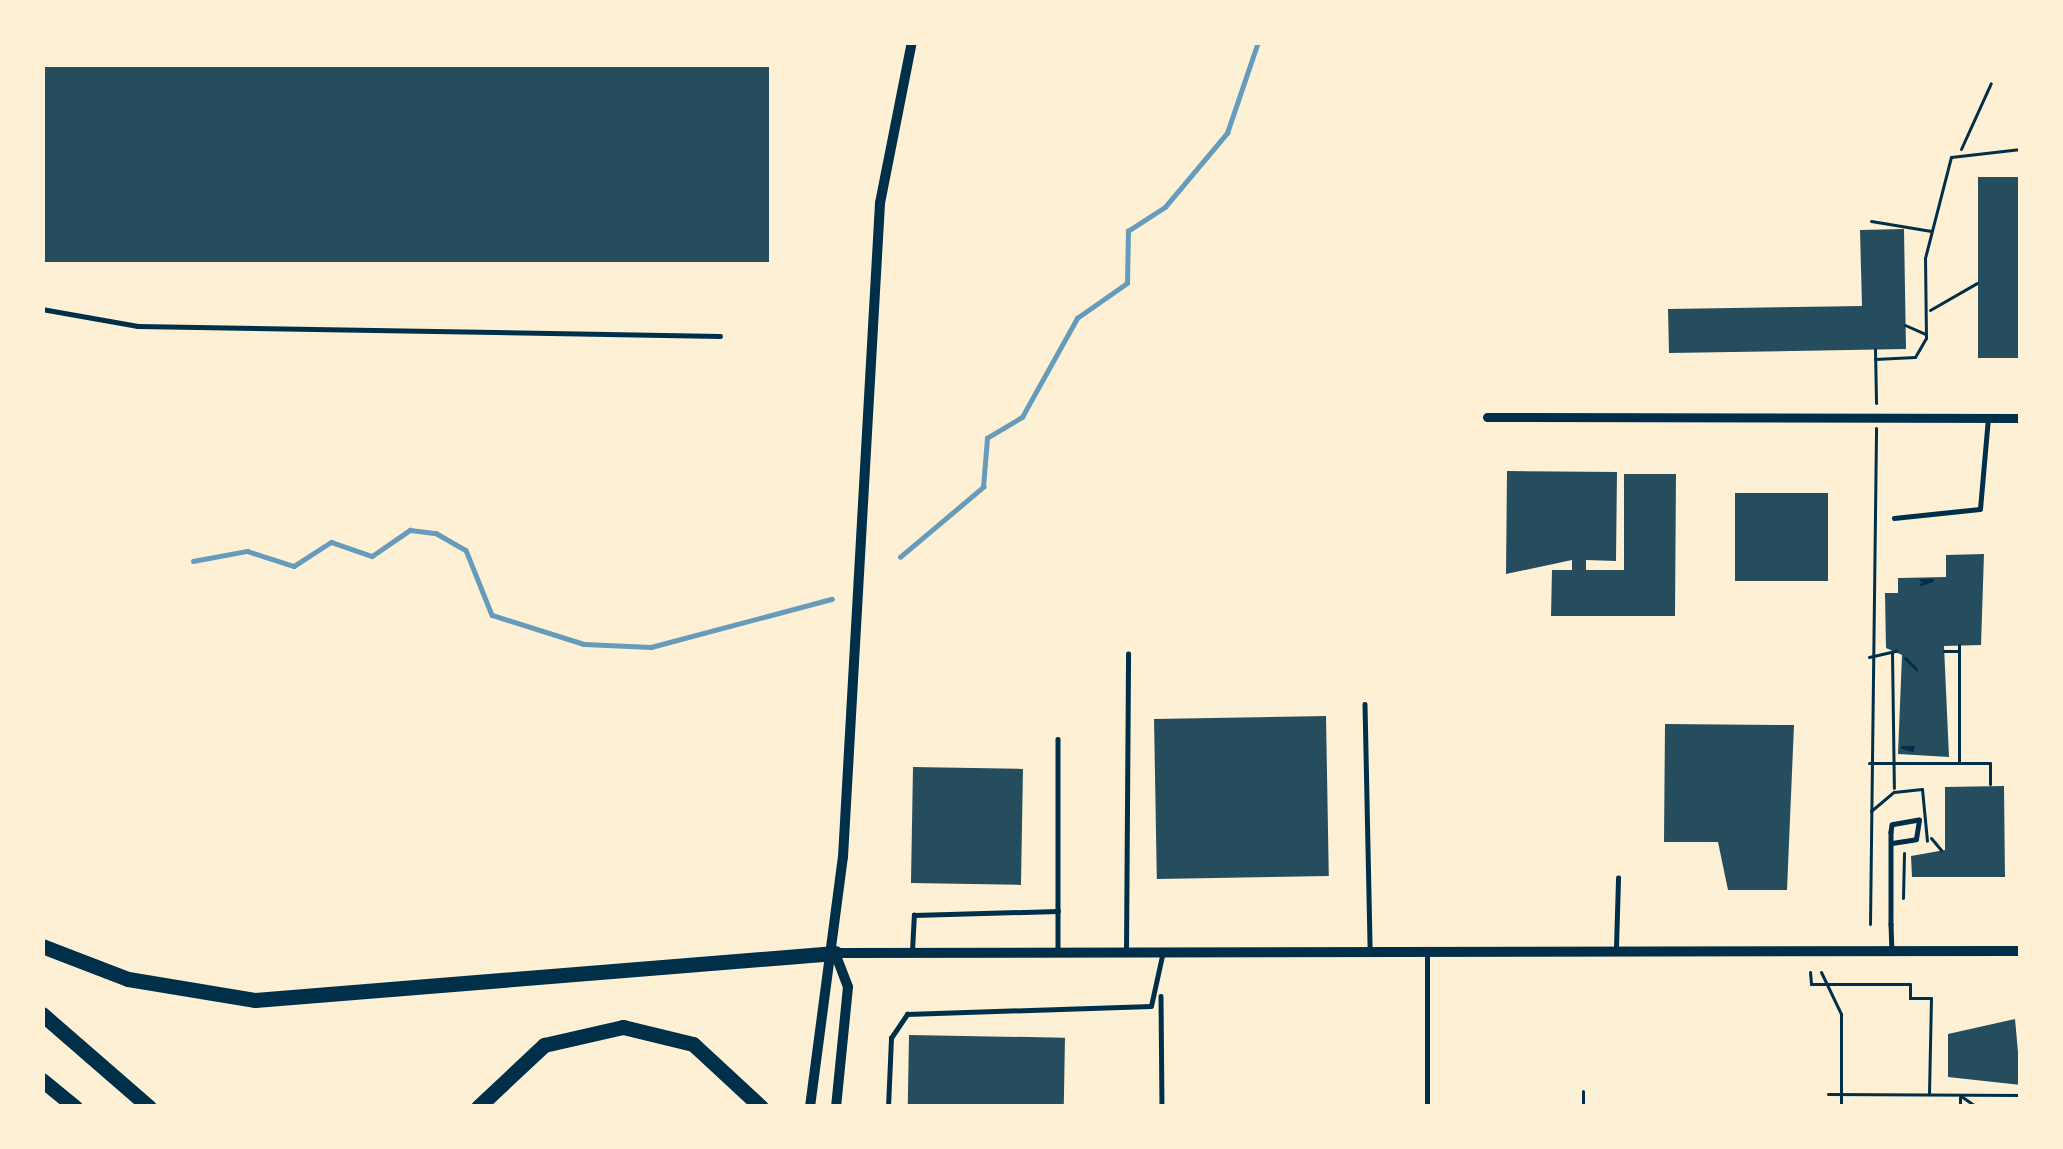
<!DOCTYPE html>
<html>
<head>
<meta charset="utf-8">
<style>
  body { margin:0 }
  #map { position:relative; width:2063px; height:1149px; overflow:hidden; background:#fdf0d5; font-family:"IBM Plex Serif",serif }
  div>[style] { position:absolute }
  .stream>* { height:4.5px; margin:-2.25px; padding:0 2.25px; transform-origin:2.25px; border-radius:2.25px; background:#669bbc }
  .building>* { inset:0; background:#264d5e; transform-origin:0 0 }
  .path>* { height:3px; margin:-1.5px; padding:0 1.5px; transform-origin:1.5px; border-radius:1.5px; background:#003049 }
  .service>* { height:4.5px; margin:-2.25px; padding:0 2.25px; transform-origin:2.25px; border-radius:2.25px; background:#003049 }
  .minor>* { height:9px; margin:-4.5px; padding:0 4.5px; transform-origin:4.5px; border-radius:4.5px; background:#003049 }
  .tertiary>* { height:10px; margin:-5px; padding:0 5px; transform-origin:5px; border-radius:5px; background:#003049 }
  .motorway>* { height:15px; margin:-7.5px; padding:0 7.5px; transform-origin:7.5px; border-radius:7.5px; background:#003049 }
  span { translate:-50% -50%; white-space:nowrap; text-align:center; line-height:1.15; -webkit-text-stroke:9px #fdf0d5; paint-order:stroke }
  .frame { position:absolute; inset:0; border:45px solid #fdf0d5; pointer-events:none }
</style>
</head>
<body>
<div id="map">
  <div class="stream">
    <i style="left:900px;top:557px;width:109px;rotate:-40.1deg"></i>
    <i style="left:983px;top:487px;width:49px;rotate:-85.3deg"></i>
    <i style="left:987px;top:438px;width:41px;rotate:-31deg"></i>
    <i style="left:1022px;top:417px;width:113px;rotate:-60.9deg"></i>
    <i style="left:1077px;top:318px;width:61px;rotate:-35deg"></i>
    <i style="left:1127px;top:283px;width:52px;rotate:-88.9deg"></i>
    <i style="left:1128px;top:231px;width:44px;rotate:-33deg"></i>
    <i style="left:1165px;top:207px;width:97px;rotate:-50deg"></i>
    <i style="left:1227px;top:133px;width:96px;rotate:-71.2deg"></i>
    <i style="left:193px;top:561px;width:55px;rotate:-10.5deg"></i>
    <i style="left:247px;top:551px;width:49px;rotate:17.7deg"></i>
    <i style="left:294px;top:566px;width:44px;rotate:-33deg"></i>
    <i style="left:331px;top:542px;width:43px;rotate:18.9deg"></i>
    <i style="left:372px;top:556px;width:46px;rotate:-34.4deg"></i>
    <i style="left:410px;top:530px;width:26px;rotate:7deg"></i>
    <i style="left:436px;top:533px;width:34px;rotate:30deg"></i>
    <i style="left:466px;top:550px;width:70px;rotate:68.2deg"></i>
    <i style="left:492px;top:615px;width:96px;rotate:17.5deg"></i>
    <i style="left:584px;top:644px;width:67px;rotate:2.6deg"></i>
    <i style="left:651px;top:647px;width:187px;rotate:-14.9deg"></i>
  </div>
  <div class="building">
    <i style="left:42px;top:67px;width:727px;height:195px"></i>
    <i style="left:1978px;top:177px;width:43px;height:181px"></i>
    <i style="clip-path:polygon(1904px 229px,1906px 349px,1669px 353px,1668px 309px,1862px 306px,1860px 230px)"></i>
    <i style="clip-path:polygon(1507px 471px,1617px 472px,1616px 561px,1586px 560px,1586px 570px,1624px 570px,1624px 474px,1676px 474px,1675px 616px,1551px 616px,1552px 570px,1572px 570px,1572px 560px,1506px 574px)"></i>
    <i style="left:1735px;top:493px;width:93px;height:88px"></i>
    <i style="clip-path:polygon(1984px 554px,1981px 645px,1944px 646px,1949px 757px,1898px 754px,1902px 655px,1886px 648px,1885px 593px,1898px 593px,1898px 578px,1946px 577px,1946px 555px)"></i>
    <i style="left:1326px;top:716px;width:160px;height:172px;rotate:89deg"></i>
    <i style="clip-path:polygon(1665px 724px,1794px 725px,1787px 890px,1728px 890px,1718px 842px,1664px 842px)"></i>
    <i style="left:913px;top:767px;width:110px;height:116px;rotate:1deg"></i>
    <i style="clip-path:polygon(2004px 786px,2005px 877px,1912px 877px,1911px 856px,1945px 850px,1945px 787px)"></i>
    <i style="clip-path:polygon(2015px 1019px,2021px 1085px,1948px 1077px,1948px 1034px)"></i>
    <i style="left:909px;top:1035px;width:156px;height:72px;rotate:1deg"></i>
  </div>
  <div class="path">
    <i style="left:1961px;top:149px;width:72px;rotate:-65.6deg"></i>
    <i style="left:1871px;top:221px;width:61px;rotate:9.5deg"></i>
    <i style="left:1930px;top:310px;width:54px;rotate:-29.9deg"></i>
    <i style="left:1905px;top:325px;width:22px;rotate:24deg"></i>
    <i style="left:1875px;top:349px;width:54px;rotate:88.9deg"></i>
    <i style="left:1875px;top:359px;width:40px;rotate:-2.9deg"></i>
    <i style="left:1915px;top:357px;width:22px;rotate:-60deg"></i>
    <i style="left:1926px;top:338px;width:80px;rotate:-90.7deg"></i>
    <i style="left:1925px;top:258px;width:104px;rotate:-75.6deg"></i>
    <i style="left:1951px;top:157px;width:70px;rotate:-6.5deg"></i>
    <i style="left:1921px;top:580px;width:11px"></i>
    <i style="left:1932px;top:580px;width:12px;rotate:160deg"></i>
    <i style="left:1944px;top:651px;width:14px"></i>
    <i style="left:1892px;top:652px;width:136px;rotate:89.2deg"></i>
    <i style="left:1869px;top:657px;width:28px;rotate:-13deg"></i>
    <i style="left:1905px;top:658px;width:16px;rotate:45deg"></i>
    <i style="left:1912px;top:750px;width:10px;rotate:-163deg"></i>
    <i style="left:1902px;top:747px;width:11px"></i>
    <i style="left:1869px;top:763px;width:90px"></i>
    <i style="left:1959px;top:763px;width:118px;rotate:-90deg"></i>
    <i style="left:1960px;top:763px;width:30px"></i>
    <i style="left:1990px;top:763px;width:21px;rotate:90deg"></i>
    <i style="left:1871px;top:811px;width:30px;rotate:-40deg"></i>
    <i style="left:1894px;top:792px;width:28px;rotate:-6deg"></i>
    <i style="left:1922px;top:789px;width:52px;rotate:84.5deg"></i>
    <i style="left:1931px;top:838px;width:16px;rotate:50deg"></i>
    <i style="left:1903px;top:898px;width:45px;rotate:-88.7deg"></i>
    <i style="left:1870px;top:924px;width:496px;rotate:-89.3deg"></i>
    <i style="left:1810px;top:972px;width:12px;rotate:85deg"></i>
    <i style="left:1811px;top:984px;width:99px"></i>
    <i style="left:1910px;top:984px;width:14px;rotate:90deg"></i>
    <i style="left:1910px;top:998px;width:21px"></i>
    <i style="left:1931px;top:998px;width:96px;rotate:91.2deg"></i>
    <i style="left:1821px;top:972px;width:47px;rotate:64.5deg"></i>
    <i style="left:1841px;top:1014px;width:93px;rotate:90deg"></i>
    <i style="left:1583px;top:1091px;width:16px;rotate:90deg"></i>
    <i style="left:1828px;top:1094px;width:193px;rotate:0.3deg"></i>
    <i style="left:1961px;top:1096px;width:19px;rotate:35deg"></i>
    <i style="left:1960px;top:1107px;width:10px;rotate:-90deg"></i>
  </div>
  <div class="service">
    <i style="left:42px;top:309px;width:97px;rotate:10deg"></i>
    <i style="left:138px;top:326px;width:582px;rotate:0.98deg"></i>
    <i style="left:1894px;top:518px;width:86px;rotate:-6deg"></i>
    <i style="left:1980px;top:509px;width:92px;rotate:-85deg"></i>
    <i style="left:1365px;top:704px;width:247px;rotate:88.8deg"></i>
    <i style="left:1058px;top:739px;width:212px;rotate:90deg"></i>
    <i style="left:1892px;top:843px;width:24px;rotate:-9deg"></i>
    <i style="left:1916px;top:839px;width:19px;rotate:-81deg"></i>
    <i style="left:1919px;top:820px;width:27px;rotate:170deg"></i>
    <i style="left:1892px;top:825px;width:7px;rotate:98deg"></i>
    <i style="left:1891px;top:832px;width:92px;rotate:90deg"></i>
    <i style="left:1891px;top:924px;width:27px;rotate:88deg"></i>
    <i style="left:1616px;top:947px;width:69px;rotate:-88.3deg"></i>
    <i style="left:912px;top:951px;width:36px;rotate:-87deg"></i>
    <i style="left:914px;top:915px;width:144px;rotate:-1.6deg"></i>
    <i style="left:1126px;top:951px;width:297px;rotate:-89.6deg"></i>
    <i style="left:1161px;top:996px;width:111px;rotate:89.5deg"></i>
    <i style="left:888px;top:1107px;width:69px;rotate:-87.5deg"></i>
    <i style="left:891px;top:1038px;width:29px;rotate:-56deg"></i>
    <i style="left:907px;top:1014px;width:244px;rotate:-1.9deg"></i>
    <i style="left:1151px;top:1006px;width:51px;rotate:-77.6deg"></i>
    <i style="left:1427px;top:1107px;width:150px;rotate:-90deg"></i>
  </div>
  <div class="minor">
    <i style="left:1487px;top:417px;width:534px;rotate:0.11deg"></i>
  </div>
  <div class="tertiary">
    <i style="left:835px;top:953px;width:1186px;rotate:-0.1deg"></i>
    <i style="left:835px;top:953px;width:36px;rotate:69deg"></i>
    <i style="left:848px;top:987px;width:121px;rotate:95.7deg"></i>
    <i style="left:810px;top:1107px;width:252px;rotate:-82.5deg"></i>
    <i style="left:843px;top:857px;width:655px;rotate:-86.76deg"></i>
    <i style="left:880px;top:203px;width:164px;rotate:-78.8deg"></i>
  </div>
  <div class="motorway">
    <i style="left:42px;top:946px;width:92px;rotate:21deg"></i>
    <i style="left:128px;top:979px;width:129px;rotate:9.4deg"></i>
    <i style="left:255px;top:1000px;width:582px;rotate:-4.63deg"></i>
    <i style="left:42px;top:1014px;width:142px;rotate:41deg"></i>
    <i style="left:42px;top:1080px;width:43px;rotate:39.3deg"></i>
    <i style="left:478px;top:1107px;width:91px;rotate:-43.2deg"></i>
    <i style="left:544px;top:1045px;width:81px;rotate:-12.8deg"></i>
    <i style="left:623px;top:1027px;width:72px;rotate:13.7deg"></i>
    <i style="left:693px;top:1044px;width:93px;rotate:42.8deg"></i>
  </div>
  <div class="frame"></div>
</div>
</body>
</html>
